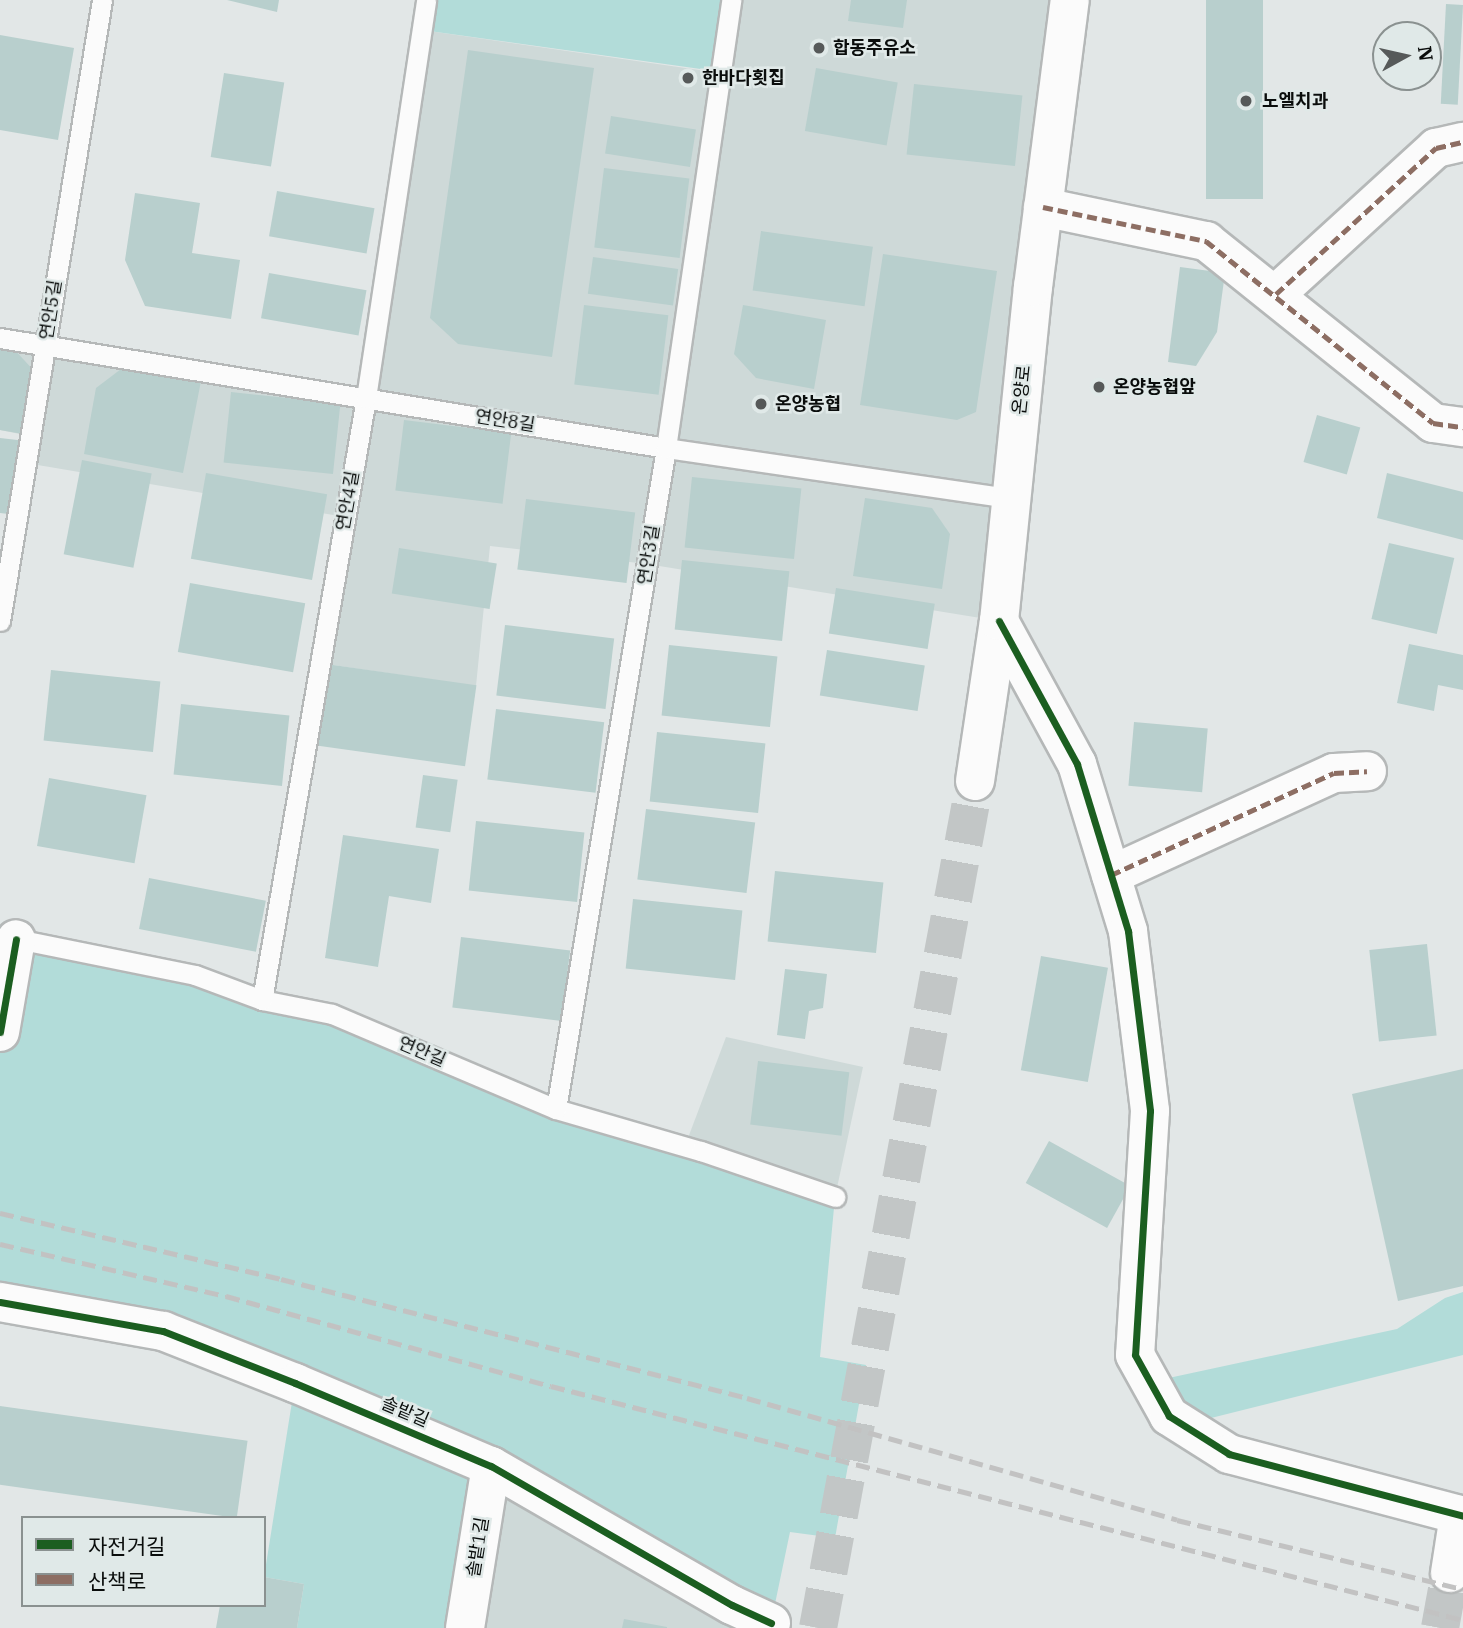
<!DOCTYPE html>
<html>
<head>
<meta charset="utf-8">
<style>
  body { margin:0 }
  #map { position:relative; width:1463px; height:1628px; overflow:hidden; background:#e2e7e7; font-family:"IBM Plex Serif","Noto Sans KR",serif }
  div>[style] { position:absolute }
  .built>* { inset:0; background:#ced9d8 }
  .green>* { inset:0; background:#b2dcd9 }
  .building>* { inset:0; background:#b8cfcd; transform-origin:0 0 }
  .street-tunnel>* { height:38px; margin-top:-19px; transform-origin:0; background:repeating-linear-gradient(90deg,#c2c6c6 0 38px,transparent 0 57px) }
  .secondary-tunnel>* { height:38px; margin-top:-19px; transform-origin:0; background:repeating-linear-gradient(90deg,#c2c6c6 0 38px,transparent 0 57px) }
  .roads { filter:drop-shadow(2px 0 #b5b8b8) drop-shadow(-2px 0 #b5b8b8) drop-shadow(0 2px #b5b8b8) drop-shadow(0 -2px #b5b8b8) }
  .lane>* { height:19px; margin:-9.5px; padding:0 9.5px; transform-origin:9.5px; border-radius:9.5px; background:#fbfbfb }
  .street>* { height:38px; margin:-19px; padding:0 19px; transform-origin:19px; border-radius:19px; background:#fbfbfb }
  .secondary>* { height:38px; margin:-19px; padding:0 19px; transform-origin:19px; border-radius:19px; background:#fbfbfb }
  .rail>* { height:5px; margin-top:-2.5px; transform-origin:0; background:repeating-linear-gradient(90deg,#c2c2c2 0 14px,transparent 0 21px) }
  .quiet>* { height:5px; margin-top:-2.5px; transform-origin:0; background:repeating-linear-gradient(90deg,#8d6e63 0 10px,transparent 0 15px) }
  .cycleway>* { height:7px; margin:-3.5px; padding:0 3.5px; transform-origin:3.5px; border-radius:3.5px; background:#1b5e20 }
  .dots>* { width:19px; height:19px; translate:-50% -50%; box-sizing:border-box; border:4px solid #e0e9e8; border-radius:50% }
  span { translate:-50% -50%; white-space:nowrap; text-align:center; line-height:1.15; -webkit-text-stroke:5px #e0e9e8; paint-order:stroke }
  .poi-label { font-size:18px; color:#0a0d0c; font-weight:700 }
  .left { translate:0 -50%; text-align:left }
  .street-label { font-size:18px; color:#0a0d0c }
  .legend { position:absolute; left:21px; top:1516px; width:245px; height:91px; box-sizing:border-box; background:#e0e9e8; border:2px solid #8a9190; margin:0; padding:9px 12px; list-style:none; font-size:21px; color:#0a0d0c }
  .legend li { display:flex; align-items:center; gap:14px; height:35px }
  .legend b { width:35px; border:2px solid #8a9190 }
  .north { position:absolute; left:1372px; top:21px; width:70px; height:70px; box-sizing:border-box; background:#e0e9e8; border:2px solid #8a9190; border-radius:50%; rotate:82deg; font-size:19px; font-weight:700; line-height:28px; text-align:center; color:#0a0d0c }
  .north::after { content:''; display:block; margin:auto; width:24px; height:32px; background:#565959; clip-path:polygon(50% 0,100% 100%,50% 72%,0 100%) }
</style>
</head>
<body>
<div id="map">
  <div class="built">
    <i style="clip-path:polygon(731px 0,1070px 0,999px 621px,647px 564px,490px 546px,476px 686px,319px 663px,345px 517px,26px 463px,30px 436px,0 430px,0 338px,366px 398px,422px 30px,720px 73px)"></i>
    <i style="clip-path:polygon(726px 1037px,863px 1067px,835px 1197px,685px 1146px)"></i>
    <i style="clip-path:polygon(491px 1466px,770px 1628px,465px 1628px)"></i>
  </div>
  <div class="green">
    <i style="clip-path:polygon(426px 0,731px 0,722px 72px,422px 30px)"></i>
    <i style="clip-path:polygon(0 937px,332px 1014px,556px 1109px,835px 1197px,820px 1357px,866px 1365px,835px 1538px,790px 1532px,771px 1623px,491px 1466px,465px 1628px,297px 1628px,304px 1584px,264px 1577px,295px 1383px,0 1303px)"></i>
    <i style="clip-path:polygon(1463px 1292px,1463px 1355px,1183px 1425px,1150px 1382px,1397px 1329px,1445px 1298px)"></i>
  </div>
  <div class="building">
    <i style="clip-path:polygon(227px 0,279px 0,277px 12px)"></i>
    <i style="clip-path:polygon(851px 0,907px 0,903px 28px,848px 21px)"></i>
    <i style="left:1206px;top:0;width:57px;height:199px"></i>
    <i style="left:1446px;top:4px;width:17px;height:100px;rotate:3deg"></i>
    <i style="clip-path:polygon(0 35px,74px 48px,58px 140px,0 130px)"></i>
    <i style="clip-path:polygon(468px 50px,594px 68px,552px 357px,458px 344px,430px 318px)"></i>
    <i style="left:816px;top:68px;width:83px;height:64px;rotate:10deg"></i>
    <i style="left:224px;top:73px;width:61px;height:85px;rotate:9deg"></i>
    <i style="left:914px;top:84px;width:109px;height:71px;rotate:6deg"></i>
    <i style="left:611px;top:116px;width:86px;height:38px;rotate:9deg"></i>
    <i style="left:604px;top:168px;width:86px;height:80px;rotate:7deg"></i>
    <i style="left:277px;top:191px;width:99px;height:46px;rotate:10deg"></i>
    <i style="clip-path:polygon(135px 193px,200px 203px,192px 253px,240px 260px,231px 319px,145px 306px,125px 260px)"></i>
    <i style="left:761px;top:231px;width:113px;height:60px;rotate:8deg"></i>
    <i style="clip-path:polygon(883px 254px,997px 271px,976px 412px,957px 420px,860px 405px)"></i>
    <i style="left:593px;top:257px;width:86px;height:37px;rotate:8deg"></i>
    <i style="clip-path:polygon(1180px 267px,1225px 273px,1217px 332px,1196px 366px,1168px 362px)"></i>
    <i style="left:269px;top:273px;width:99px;height:46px;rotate:10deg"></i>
    <i style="left:584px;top:305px;width:85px;height:80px;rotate:7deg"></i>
    <i style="clip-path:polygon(743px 305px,826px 320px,814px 389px,756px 378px,734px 354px)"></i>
    <i style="clip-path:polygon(0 345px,12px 347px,36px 373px,23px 434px,0 430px)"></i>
    <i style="clip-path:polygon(125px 366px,201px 381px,183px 473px,84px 454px,96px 388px)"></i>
    <i style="left:231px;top:392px;width:110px;height:71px;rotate:6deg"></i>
    <i style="left:1317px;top:415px;width:45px;height:49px;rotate:16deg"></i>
    <i style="left:404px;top:420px;width:108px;height:71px;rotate:7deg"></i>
    <i style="clip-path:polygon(0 438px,26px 441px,17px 515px,0 513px)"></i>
    <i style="left:82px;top:460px;width:71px;height:96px;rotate:11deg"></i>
    <i style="left:206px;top:473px;width:123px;height:87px;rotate:10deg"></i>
    <i style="clip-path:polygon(1387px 473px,1463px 492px,1463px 540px,1377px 518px)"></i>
    <i style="left:692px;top:477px;width:110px;height:71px;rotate:6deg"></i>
    <i style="clip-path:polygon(865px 498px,932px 508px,950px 534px,942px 589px,853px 576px)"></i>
    <i style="left:526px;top:499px;width:110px;height:71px;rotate:7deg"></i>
    <i style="left:1389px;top:543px;width:67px;height:78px;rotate:13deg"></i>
    <i style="left:399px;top:548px;width:99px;height:46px;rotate:9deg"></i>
    <i style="left:682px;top:560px;width:108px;height:70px;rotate:6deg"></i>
    <i style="left:190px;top:583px;width:117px;height:70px;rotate:10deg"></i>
    <i style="left:836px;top:588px;width:100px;height:46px;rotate:9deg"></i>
    <i style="left:505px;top:625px;width:110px;height:71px;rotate:7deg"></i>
    <i style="clip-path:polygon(1409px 644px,1463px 655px,1463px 690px,1438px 685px,1434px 711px,1397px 703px)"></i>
    <i style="left:669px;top:645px;width:109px;height:71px;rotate:6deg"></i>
    <i style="left:827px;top:650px;width:99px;height:46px;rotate:9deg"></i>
    <i style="left:319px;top:663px;width:159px;height:82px;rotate:8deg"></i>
    <i style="left:51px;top:670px;width:110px;height:71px;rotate:6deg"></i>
    <i style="left:181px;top:704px;width:109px;height:71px;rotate:6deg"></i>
    <i style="left:496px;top:709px;width:109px;height:71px;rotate:7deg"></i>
    <i style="left:1134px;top:722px;width:74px;height:64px;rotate:5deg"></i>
    <i style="left:657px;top:732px;width:109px;height:70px;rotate:6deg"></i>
    <i style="left:423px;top:775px;width:35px;height:53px;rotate:8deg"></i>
    <i style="left:49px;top:778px;width:99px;height:69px;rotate:10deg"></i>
    <i style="left:646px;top:809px;width:110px;height:71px;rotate:7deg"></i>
    <i style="left:476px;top:821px;width:109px;height:70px;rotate:6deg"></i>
    <i style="clip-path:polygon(343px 835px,439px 849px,431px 903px,389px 896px,378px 967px,325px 958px)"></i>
    <i style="left:775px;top:871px;width:109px;height:71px;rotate:6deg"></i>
    <i style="left:149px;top:878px;width:119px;height:52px;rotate:11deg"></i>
    <i style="left:633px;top:899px;width:110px;height:70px;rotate:6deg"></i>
    <i style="left:461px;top:937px;width:110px;height:71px;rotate:7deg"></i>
    <i style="left:1427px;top:944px;width:92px;height:58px;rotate:84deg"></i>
    <i style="left:1041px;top:956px;width:68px;height:116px;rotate:10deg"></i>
    <i style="clip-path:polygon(785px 969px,827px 974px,823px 1008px,809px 1011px,805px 1039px,777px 1035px)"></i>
    <i style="left:758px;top:1061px;width:92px;height:64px;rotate:7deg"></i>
    <i style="clip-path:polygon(1463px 1069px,1463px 1286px,1398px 1301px,1352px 1094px)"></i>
    <i style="left:1049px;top:1141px;width:93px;height:48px;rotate:29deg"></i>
    <i style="left:0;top:1406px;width:250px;height:78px;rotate:8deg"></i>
    <i style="clip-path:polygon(264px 1577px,304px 1584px,297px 1628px,216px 1628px,220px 1605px,264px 1605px)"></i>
    <i style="clip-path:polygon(624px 1619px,667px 1627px,667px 1628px,622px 1628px)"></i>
  </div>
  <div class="street-tunnel">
    <i style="left:1440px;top:1628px;width:56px;rotate:-79.7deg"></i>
  </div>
  <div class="secondary-tunnel">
    <i style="left:818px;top:1628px;width:861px;rotate:-79.5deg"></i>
  </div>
  <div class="roads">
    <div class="lane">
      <i style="left:0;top:338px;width:675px;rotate:9.38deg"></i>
      <i style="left:666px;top:448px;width:348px;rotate:8.3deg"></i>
      <i style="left:0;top:621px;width:629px;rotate:-80.67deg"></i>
      <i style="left:12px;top:938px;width:187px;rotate:11.4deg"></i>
      <i style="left:195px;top:975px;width:72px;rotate:20.5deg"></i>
      <i style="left:262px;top:1000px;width:71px;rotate:11.3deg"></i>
      <i style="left:332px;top:1014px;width:243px;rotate:23deg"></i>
      <i style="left:556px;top:1109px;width:151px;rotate:16.2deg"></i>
      <i style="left:701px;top:1151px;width:142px;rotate:18.9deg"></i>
      <i style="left:262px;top:1000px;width:611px;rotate:-80.2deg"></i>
      <i style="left:366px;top:398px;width:402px;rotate:-81.4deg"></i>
      <i style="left:556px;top:1109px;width:670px;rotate:-80.55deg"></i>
      <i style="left:666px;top:448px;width:453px;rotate:-81.7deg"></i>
    </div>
    <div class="street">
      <i style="left:1043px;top:207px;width:167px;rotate:11.8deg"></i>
      <i style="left:1206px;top:241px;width:291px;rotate:38.7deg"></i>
      <i style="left:1433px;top:423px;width:30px;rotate:8deg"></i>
      <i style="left:1276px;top:294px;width:217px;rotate:-42.4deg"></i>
      <i style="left:1436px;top:148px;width:28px;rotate:-13deg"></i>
      <i style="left:999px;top:621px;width:163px;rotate:61.4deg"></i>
      <i style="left:1077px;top:764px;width:175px;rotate:73deg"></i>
      <i style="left:1128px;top:931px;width:181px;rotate:83deg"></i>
      <i style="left:1150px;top:1111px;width:244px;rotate:93.5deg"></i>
      <i style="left:1135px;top:1355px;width:70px;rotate:60.9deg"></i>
      <i style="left:1169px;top:1416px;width:71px;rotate:32.3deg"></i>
      <i style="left:1229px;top:1454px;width:242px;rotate:14.8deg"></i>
      <i style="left:1111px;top:875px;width:245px;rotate:-24.6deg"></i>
      <i style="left:1334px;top:773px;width:33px;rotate:-3deg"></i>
      <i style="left:0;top:1032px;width:94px;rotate:-80.2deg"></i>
      <i style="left:0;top:1302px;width:166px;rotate:10.1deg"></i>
      <i style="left:163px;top:1331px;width:142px;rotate:21.5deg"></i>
      <i style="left:295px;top:1383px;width:213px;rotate:23deg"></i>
      <i style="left:491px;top:1466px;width:278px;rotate:30deg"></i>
      <i style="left:732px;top:1605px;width:43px;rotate:24.8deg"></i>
      <i style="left:1450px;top:1573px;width:59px;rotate:-81.2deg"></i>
      <i style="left:465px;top:1628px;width:164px;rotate:-80.9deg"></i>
    </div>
    <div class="secondary">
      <i style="left:975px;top:781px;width:162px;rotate:-81.5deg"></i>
      <i style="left:999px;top:621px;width:336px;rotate:-84.2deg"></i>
      <i style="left:1033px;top:287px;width:289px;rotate:-82.7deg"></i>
    </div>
  </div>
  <div class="rail">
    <i style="left:0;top:1213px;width:289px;rotate:13.2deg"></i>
    <i style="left:281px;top:1279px;width:481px;rotate:14.3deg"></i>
    <i style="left:747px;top:1398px;width:447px;rotate:15.8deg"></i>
    <i style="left:1177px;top:1520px;width:294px;rotate:13.6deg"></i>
    <i style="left:0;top:1244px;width:232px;rotate:13deg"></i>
    <i style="left:226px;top:1296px;width:337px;rotate:15.5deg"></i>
    <i style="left:551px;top:1386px;width:942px;rotate:14.39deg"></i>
  </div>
  <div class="quiet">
    <i style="left:1043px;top:207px;width:167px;rotate:11.8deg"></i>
    <i style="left:1206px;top:241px;width:291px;rotate:38.7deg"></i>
    <i style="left:1433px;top:423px;width:30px;rotate:8deg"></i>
    <i style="left:1276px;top:294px;width:217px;rotate:-42.4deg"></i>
    <i style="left:1436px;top:148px;width:28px;rotate:-13deg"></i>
    <i style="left:1111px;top:875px;width:245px;rotate:-24.6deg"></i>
    <i style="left:1334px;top:773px;width:33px;rotate:-3deg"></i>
  </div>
  <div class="cycleway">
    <i style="left:999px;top:621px;width:163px;rotate:61.4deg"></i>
    <i style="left:1077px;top:764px;width:175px;rotate:73deg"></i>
    <i style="left:1128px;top:931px;width:181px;rotate:83deg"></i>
    <i style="left:1150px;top:1111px;width:244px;rotate:93.5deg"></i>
    <i style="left:1135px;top:1355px;width:70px;rotate:60.9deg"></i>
    <i style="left:1169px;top:1416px;width:71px;rotate:32.3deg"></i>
    <i style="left:1229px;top:1454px;width:242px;rotate:14.8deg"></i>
    <i style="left:0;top:1032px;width:94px;rotate:-80.2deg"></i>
    <i style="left:0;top:1302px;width:166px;rotate:10.1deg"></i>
    <i style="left:163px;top:1331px;width:142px;rotate:21.5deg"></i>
    <i style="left:295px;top:1383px;width:213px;rotate:23deg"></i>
    <i style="left:491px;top:1466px;width:278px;rotate:30deg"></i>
    <i style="left:732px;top:1605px;width:43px;rotate:24.8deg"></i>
  </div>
  <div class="dots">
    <i style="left:819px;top:48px;background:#565959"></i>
    <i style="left:688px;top:78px;background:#565959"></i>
    <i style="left:1246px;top:101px;background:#565959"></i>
    <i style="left:1099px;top:387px;background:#565959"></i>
    <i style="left:761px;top:404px;background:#565959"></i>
  </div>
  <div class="poi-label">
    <span class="left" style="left:833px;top:48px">합동주유소</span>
    <span class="left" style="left:702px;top:78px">한바다횟집</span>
    <span class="left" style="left:1262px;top:101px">노엘치과</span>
    <span class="left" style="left:1113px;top:387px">온양농협앞</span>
    <span class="left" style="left:775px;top:404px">온양농협</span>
  </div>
  <div class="street-label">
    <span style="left:51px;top:310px;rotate:-81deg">연안5길</span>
    <span style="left:1022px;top:390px;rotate:-84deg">온양로</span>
    <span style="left:505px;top:421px;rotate:9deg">연안8길</span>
    <span style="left:348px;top:501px;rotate:-80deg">연안4길</span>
    <span style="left:649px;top:555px;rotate:-81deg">연안3길</span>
    <span style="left:422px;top:1052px;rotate:23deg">연안길</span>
    <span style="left:405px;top:1412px;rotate:23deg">솔밭길</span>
    <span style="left:478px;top:1547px;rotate:-81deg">솔밭1길</span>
  </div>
  <ul class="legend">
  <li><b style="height:9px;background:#1b5e20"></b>자전거길</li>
  <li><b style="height:9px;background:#8d6e63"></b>산책로</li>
  </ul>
  <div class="north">N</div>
</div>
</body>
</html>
